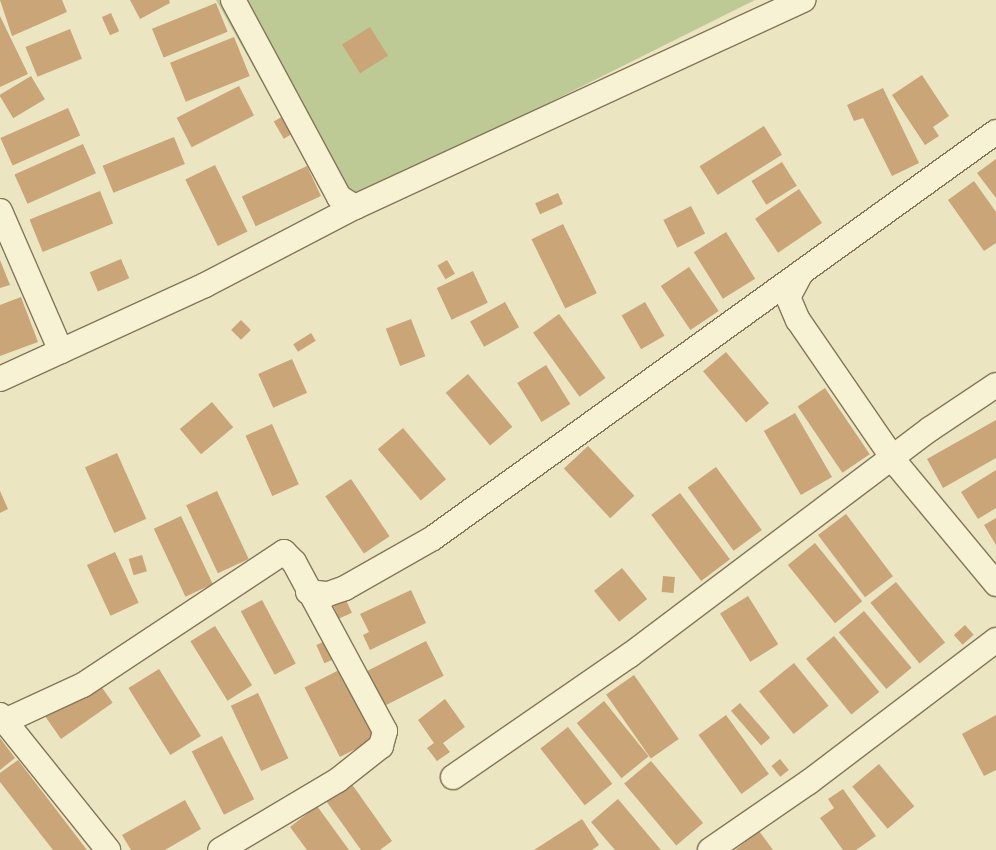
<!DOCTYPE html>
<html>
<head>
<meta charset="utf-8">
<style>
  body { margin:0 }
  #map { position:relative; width:996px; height:850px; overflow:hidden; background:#ece5c1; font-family:Georgia,serif }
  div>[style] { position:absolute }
  .green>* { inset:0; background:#bdca96 }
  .building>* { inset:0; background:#c9a578; transform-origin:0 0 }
  .roads { filter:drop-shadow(1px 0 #857659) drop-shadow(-1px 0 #857659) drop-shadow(0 1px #857659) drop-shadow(0 -1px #857659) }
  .street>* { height:24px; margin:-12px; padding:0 12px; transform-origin:12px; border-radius:12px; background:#f7f2d4 }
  span { translate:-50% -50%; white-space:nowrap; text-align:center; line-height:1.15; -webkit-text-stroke:4px #f4eed1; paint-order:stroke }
</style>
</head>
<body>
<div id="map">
  <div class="green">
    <i style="clip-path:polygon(216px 0,755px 0,334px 210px)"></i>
  </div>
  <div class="building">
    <i style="clip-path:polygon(0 0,62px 0,67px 12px,12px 36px)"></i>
    <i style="clip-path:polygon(130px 0,169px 0,170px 3px,140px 19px)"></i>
    <i style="left:216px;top:3px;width:31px;height:69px;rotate:68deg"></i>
    <i style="left:111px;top:13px;width:20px;height:10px;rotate:66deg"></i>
    <i style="clip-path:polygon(0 16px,28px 74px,0 87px)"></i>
    <i style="left:370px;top:27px;width:34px;height:33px;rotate:58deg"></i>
    <i style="left:70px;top:29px;width:32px;height:48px;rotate:68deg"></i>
    <i style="left:234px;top:37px;width:42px;height:69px;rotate:68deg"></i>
    <i style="clip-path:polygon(922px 75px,949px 116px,933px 127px,939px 136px,925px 145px,892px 95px)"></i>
    <i style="left:31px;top:76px;width:27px;height:37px;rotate:59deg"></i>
    <i style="left:239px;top:86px;width:33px;height:70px;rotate:63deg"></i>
    <i style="clip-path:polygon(883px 88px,919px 163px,892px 176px,863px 118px,854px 121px,847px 105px)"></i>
    <i style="left:68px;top:108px;width:30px;height:74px;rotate:66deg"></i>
    <i style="left:285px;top:115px;width:20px;height:13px;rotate:60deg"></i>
    <i style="left:764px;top:126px;width:34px;height:76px;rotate:58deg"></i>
    <i style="left:174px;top:137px;width:29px;height:77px;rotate:68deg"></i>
    <i style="left:83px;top:144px;width:32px;height:75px;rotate:66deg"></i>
    <i style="clip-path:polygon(996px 159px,996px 198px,977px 173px)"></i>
    <i style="left:782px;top:162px;width:28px;height:36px;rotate:58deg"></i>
    <i style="left:215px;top:165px;width:74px;height:33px;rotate:64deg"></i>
    <i style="left:307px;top:166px;width:33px;height:72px;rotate:65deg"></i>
    <i style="clip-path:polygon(974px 181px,996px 212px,996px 243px,984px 251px,948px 200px)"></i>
    <i style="left:799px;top:189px;width:41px;height:53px;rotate:56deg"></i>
    <i style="left:100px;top:191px;width:35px;height:76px;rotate:68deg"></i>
    <i style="left:558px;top:193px;width:12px;height:25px;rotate:66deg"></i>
    <i style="left:691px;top:206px;width:31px;height:31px;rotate:63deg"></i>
    <i style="left:563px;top:224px;width:77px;height:35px;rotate:64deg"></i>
    <i style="left:726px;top:232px;width:55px;height:38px;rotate:58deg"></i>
    <i style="left:121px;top:259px;width:21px;height:34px;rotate:67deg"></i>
    <i style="clip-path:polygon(0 260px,10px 285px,0 288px)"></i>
    <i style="left:447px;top:260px;width:16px;height:11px;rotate:60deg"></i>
    <i style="left:689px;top:267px;width:53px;height:34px;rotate:56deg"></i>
    <i style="left:473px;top:271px;width:35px;height:40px;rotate:65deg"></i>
    <i style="clip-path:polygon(21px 297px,38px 342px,0 356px,0 305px)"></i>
    <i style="left:505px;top:302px;width:29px;height:40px;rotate:61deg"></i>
    <i style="left:645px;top:302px;width:39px;height:27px;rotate:60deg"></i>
    <i style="left:559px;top:314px;width:79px;height:32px;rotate:54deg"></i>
    <i style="left:411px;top:319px;width:40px;height:27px;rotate:69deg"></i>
    <i style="left:241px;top:320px;width:14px;height:14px;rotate:45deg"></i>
    <i style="left:311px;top:333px;width:9px;height:21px;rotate:58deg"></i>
    <i style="left:726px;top:352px;width:67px;height:30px;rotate:50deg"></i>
    <i style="left:292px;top:359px;width:37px;height:37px;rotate:66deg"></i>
    <i style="left:546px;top:365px;width:46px;height:34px;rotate:58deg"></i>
    <i style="left:468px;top:374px;width:69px;height:29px;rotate:50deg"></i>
    <i style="left:825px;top:388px;width:80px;height:33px;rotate:56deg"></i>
    <i style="left:212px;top:402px;width:33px;height:42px;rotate:50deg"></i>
    <i style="left:795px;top:413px;width:74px;height:36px;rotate:60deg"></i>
    <i style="clip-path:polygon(996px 420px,996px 458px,943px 488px,927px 459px)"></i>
    <i style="left:272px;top:424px;width:66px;height:29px;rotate:66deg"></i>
    <i style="left:403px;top:428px;width:67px;height:33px;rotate:50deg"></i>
    <i style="left:588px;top:446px;width:68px;height:33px;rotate:47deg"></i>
    <i style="left:117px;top:453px;width:72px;height:35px;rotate:66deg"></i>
    <i style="left:716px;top:467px;width:78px;height:35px;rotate:54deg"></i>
    <i style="clip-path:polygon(996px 470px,996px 508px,978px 519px,961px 492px)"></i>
    <i style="left:351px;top:479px;width:69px;height:31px;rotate:56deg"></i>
    <i style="clip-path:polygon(0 491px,8px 509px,0 513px)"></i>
    <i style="left:217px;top:491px;width:75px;height:34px;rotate:65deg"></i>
    <i style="left:680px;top:493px;width:83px;height:36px;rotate:53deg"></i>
    <i style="left:846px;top:514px;width:78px;height:35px;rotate:53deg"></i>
    <i style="left:181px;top:516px;width:75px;height:30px;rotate:65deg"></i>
    <i style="clip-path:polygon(996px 518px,996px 545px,984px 525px)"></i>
    <i style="left:815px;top:543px;width:75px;height:35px;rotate:51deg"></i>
    <i style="left:115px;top:552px;width:56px;height:31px;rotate:65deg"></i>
    <i style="left:142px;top:555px;width:17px;height:14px;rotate:73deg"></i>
    <i style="left:622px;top:568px;width:40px;height:36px;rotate:51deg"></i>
    <i style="left:663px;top:576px;width:12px;height:16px;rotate:5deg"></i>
    <i style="left:896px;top:582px;width:78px;height:33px;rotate:51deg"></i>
    <i style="clip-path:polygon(411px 590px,426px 623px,370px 650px,363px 635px,369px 632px,360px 614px)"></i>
    <i style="left:748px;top:596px;width:57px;height:33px;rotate:58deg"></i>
    <i style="left:262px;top:600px;width:72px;height:24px;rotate:62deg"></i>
    <i style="left:346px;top:600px;width:14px;height:14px;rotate:65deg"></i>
    <i style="left:864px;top:611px;width:74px;height:33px;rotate:50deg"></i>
    <i style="left:965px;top:625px;width:13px;height:15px;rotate:48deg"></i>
    <i style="left:215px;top:626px;width:70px;height:29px;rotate:58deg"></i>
    <i style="left:834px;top:636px;width:72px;height:36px;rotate:51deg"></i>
    <i style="left:330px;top:639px;width:20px;height:15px;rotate:66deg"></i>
    <i style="left:426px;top:641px;width:39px;height:71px;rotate:63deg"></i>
    <i style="left:794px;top:663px;width:55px;height:45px;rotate:51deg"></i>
    <i style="left:159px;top:669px;width:79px;height:36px;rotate:58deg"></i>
    <i style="left:341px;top:669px;width:78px;height:41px;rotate:63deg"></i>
    <i style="left:634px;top:675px;width:78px;height:34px;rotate:55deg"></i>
    <i style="left:96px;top:679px;width:29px;height:63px;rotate:55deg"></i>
    <i style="left:258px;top:693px;width:72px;height:30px;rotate:65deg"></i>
    <i style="clip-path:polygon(445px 699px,465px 727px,443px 743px,450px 752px,437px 761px,427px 748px,434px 743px,418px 720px)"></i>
    <i style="left:604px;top:701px;width:71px;height:35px;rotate:51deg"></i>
    <i style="left:740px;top:703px;width:46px;height:12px;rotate:49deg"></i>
    <i style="left:726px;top:715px;width:73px;height:34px;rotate:54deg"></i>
    <i style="clip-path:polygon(996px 715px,996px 770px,984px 776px,962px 734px)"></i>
    <i style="left:568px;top:727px;width:72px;height:35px;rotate:52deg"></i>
    <i style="left:222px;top:736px;width:71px;height:34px;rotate:63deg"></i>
    <i style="clip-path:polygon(0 738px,15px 758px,0 770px)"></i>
    <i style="left:780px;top:759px;width:14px;height:11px;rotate:51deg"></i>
    <i style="clip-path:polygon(18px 760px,87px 850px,53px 850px,0 782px,0 773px)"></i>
    <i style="left:651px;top:761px;width:81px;height:35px;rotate:50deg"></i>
    <i style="left:879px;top:764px;width:55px;height:35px;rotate:50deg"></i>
    <i style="clip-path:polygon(349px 780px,392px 841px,380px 850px,361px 850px,324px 798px)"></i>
    <i style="clip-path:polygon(843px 789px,876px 836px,856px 850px,843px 850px,820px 818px,834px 808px,828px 799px)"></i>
    <i style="clip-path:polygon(618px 799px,661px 850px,615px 850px,591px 822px)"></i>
    <i style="clip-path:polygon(185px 800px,201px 829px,165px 850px,131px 850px,122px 835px)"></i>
    <i style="clip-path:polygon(317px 806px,349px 850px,307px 850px,290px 827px)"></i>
    <i style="clip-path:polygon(582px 819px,599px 845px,592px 850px,534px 850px)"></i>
    <i style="clip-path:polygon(759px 831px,773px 850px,735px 850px)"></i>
  </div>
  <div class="roads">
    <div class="street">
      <i style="left:233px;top:0;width:224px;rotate:61.7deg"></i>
      <i style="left:339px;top:197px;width:19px;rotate:32deg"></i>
      <i style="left:355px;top:207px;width:494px;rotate:-24.8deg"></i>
      <i style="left:0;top:211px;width:153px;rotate:66.5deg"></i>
      <i style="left:801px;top:273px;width:27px;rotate:118deg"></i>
      <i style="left:788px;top:297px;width:25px;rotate:67deg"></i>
      <i style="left:798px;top:320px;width:178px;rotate:55.5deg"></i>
      <i style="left:899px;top:467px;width:152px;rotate:50.3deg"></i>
      <i style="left:0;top:379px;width:226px;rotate:-24.6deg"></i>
      <i style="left:205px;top:285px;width:169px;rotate:-27.5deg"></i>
      <i style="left:308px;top:592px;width:20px;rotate:6deg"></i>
      <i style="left:328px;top:594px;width:18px;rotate:-19deg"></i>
      <i style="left:345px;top:588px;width:101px;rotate:-29.6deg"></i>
      <i style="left:433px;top:538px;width:694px;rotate:-35.8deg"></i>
      <i style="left:0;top:715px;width:173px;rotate:51.3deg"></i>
      <i style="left:5px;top:721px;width:86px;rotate:-24.8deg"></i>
      <i style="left:83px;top:685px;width:241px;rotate:-33.5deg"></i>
      <i style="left:284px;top:552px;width:14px;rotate:45deg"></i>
      <i style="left:294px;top:562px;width:192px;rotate:61.7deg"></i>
      <i style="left:385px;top:731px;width:16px;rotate:105deg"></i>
      <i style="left:381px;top:746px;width:55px;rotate:141.7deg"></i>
      <i style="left:338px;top:780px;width:137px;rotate:149.3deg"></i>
      <i style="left:453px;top:777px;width:215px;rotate:-34.6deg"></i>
      <i style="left:630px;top:655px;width:376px;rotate:-37deg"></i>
      <i style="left:930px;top:429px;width:79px;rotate:-33.7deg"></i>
      <i style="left:710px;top:850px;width:120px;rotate:-34.5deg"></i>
      <i style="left:809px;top:782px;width:235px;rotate:-37.2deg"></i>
    </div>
  </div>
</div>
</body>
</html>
